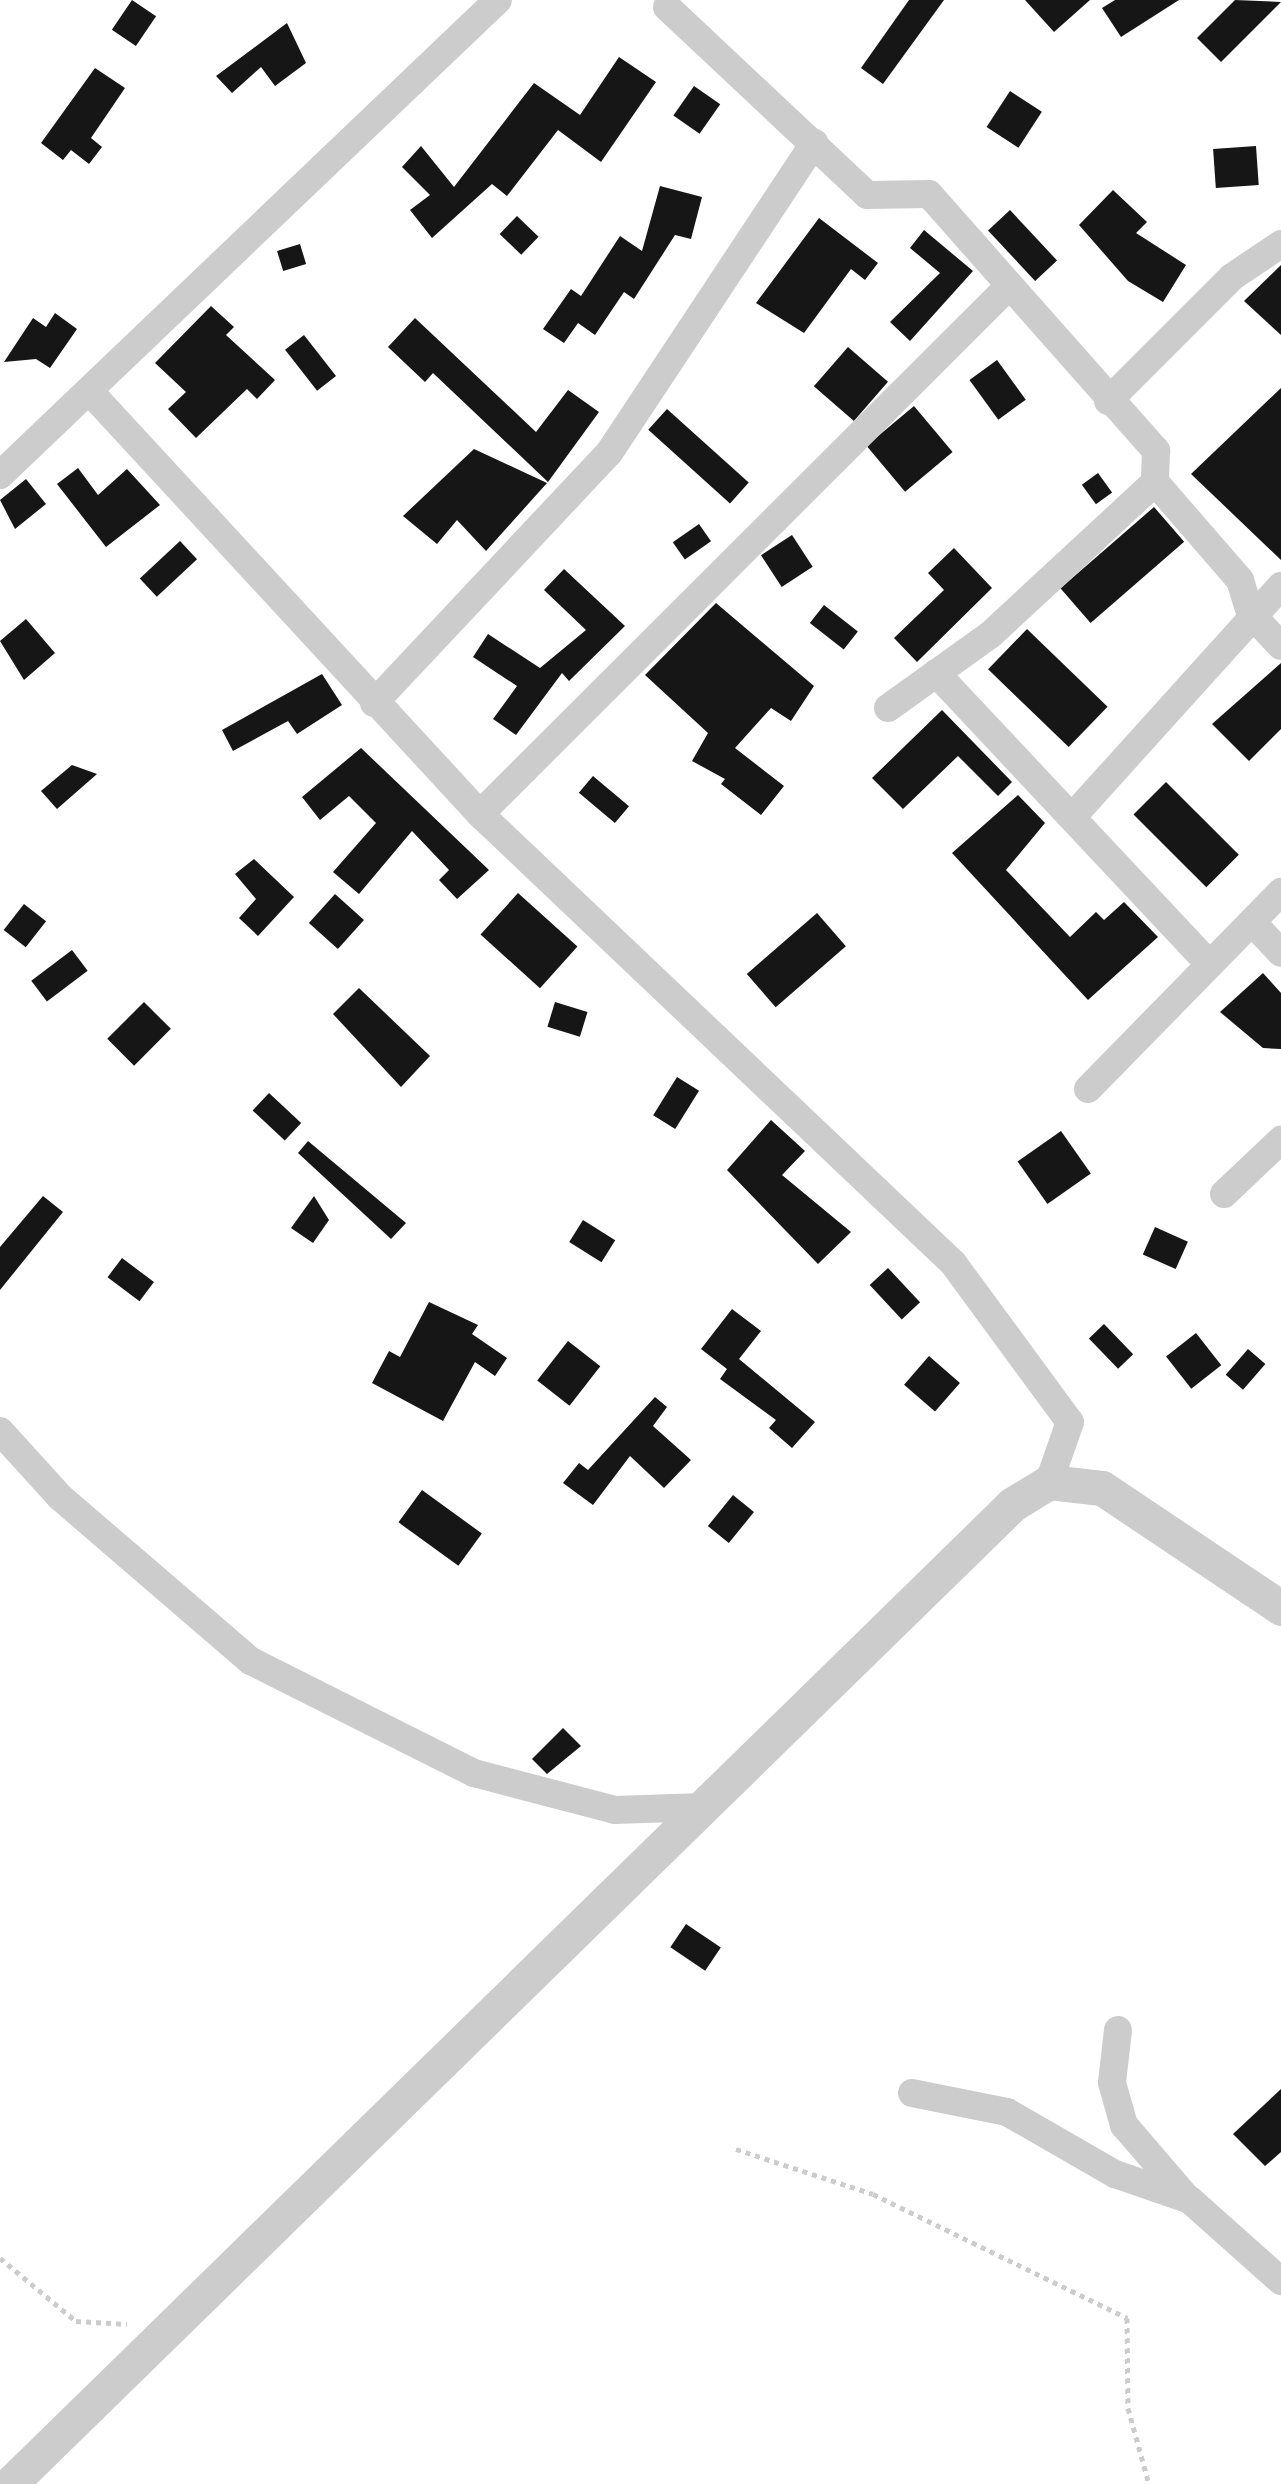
<!DOCTYPE html>
<html>
<head>
<meta charset="utf-8">
<style>
  body { margin:0 }
  #map { position:relative; width:1281px; height:2484px; overflow:hidden; background:#fff; font-family:"Alegreya Sans",sans-serif }
  div>[style] { position:absolute }
  .building>* { inset:0; background:#161616; transform-origin:0 0 }
  .path>* { height:5px; margin-top:-2.5px; transform-origin:0; background:repeating-linear-gradient(90deg,#ccc 0 5px,transparent 0 10px) }
  .minor>* { height:28px; margin:-14px; padding:0 14px; transform-origin:14px; border-radius:14px; background:#ccc }
  .tertiary>* { height:35px; margin:-17.5px; padding:0 17.5px; transform-origin:17.5px; border-radius:17.5px; background:#ccc }
  span { translate:-50% -50%; white-space:nowrap; text-align:center; line-height:1.15; -webkit-text-stroke:10px #fff; paint-order:stroke }
</style>
</head>
<body>
<div id="map">
  <div class="building">
    <i style="left:132px;top:0;width:29px;height:36px;rotate:34deg"></i>
    <i style="clip-path:polygon(909px 0,944px 0,883px 84px,861px 68px)"></i>
    <i style="clip-path:polygon(1025px 0,1090px 0,1054px 32px)"></i>
    <i style="clip-path:polygon(1115px 0,1179px 0,1121px 37px,1102px 8px)"></i>
    <i style="clip-path:polygon(1235px 0,1281px 2px,1221px 62px,1197px 38px)"></i>
    <i style="clip-path:polygon(287px 23px,306px 63px,275px 86px,261px 67px,232px 93px,216px 76px)"></i>
    <i style="clip-path:polygon(619px 57px,656px 82px,601px 162px,558px 130px,507px 196px,492px 184px,432px 238px,410px 210px,430px 195px,402px 167px,421px 146px,454px 187px,534px 83px,580px 115px)"></i>
    <i style="clip-path:polygon(95px 68px,125px 88px,91px 138px,102px 147px,89px 164px,71px 150px,63px 160px,41px 143px)"></i>
    <i style="left:694px;top:86px;width:32px;height:36px;rotate:35deg"></i>
    <i style="left:1010px;top:91px;width:38px;height:43px;rotate:33deg"></i>
    <i style="left:1256px;top:146px;width:39px;height:43px;rotate:86deg"></i>
    <i style="clip-path:polygon(660px 186px,702px 197px,691px 239px,675px 235px,634px 299px,624px 292px,595px 335px,578px 323px,564px 343px,543px 329px,571px 289px,581px 296px,620px 236px,642px 251px)"></i>
    <i style="clip-path:polygon(1113px 190px,1147px 222px,1136px 233px,1186px 265px,1163px 302px,1128px 281px,1079px 225px)"></i>
    <i style="left:1010px;top:210px;width:69px;height:30px;rotate:47deg"></i>
    <i style="left:517px;top:216px;width:30px;height:25px;rotate:44deg"></i>
    <i style="clip-path:polygon(819px 218px,878px 263px,865px 280px,851px 269px,804px 333px,756px 303px)"></i>
    <i style="clip-path:polygon(924px 230px,973px 271px,910px 341px,890px 322px,940px 273px,910px 248px)"></i>
    <i style="left:300px;top:244px;width:21px;height:24px;rotate:73deg"></i>
    <i style="clip-path:polygon(1281px 265px,1281px 335px,1244px 301px)"></i>
    <i style="clip-path:polygon(211px 306px,234px 327px,226px 335px,275px 380px,257px 399px,247px 389px,196px 438px,168px 409px,186px 392px,155px 363px)"></i>
    <i style="clip-path:polygon(55px 313px,77px 329px,50px 368px,36px 359px,4px 362px,33px 318px,46px 327px)"></i>
    <i style="clip-path:polygon(415px 318px,536px 432px,568px 390px,599px 412px,548px 482px,433px 373px,425px 382px,388px 347px)"></i>
    <i style="left:304px;top:335px;width:52px;height:24px;rotate:52deg"></i>
    <i style="left:848px;top:347px;width:53px;height:52px;rotate:41deg"></i>
    <i style="left:997px;top:360px;width:49px;height:34px;rotate:54deg"></i>
    <i style="clip-path:polygon(1281px 388px,1281px 560px,1191px 474px)"></i>
    <i style="left:914px;top:406px;width:60px;height:62px;rotate:50deg"></i>
    <i style="left:667px;top:409px;width:110px;height:28px;rotate:42deg"></i>
    <i style="clip-path:polygon(474px 449px,547px 483px,486px 551px,457px 520px,437px 544px,403px 516px)"></i>
    <i style="clip-path:polygon(78px 468px,98px 495px,127px 469px,160px 505px,106px 547px,57px 484px)"></i>
    <i style="left:1098px;top:473px;width:24px;height:20px;rotate:54deg"></i>
    <i style="clip-path:polygon(26px 479px,46px 504px,15px 529px,0 500px)"></i>
    <i style="left:1154px;top:507px;width:46px;height:124px;rotate:49deg"></i>
    <i style="left:699px;top:524px;width:21px;height:32px;rotate:55deg"></i>
    <i style="left:792px;top:535px;width:38px;height:37px;rotate:57deg"></i>
    <i style="left:180px;top:541px;width:25px;height:55px;rotate:47deg"></i>
    <i style="clip-path:polygon(954px 548px,992px 588px,917px 662px,894px 638px,944px 590px,928px 573px)"></i>
    <i style="clip-path:polygon(564px 569px,625px 626px,569px 681px,562px 673px,516px 735px,493px 719px,517px 686px,473px 657px,488px 634px,540px 668px,586px 630px,544px 590px)"></i>
    <i style="clip-path:polygon(716px 603px,814px 686px,791px 721px,771px 708px,735px 748px,784px 786px,761px 815px,721px 784px,725px 779px,692px 761px,708px 733px,645px 675px)"></i>
    <i style="left:824px;top:605px;width:43px;height:23px;rotate:38deg"></i>
    <i style="clip-path:polygon(26px 619px,55px 653px,24px 680px,0 641px)"></i>
    <i style="left:1027px;top:629px;width:112px;height:56px;rotate:44deg"></i>
    <i style="clip-path:polygon(1281px 663px,1281px 729px,1249px 761px,1212px 724px)"></i>
    <i style="clip-path:polygon(322px 674px,342px 705px,297px 734px,288px 721px,233px 751px,222px 730px)"></i>
    <i style="clip-path:polygon(942px 710px,1012px 782px,998px 796px,958px 756px,903px 809px,872px 778px)"></i>
    <i style="clip-path:polygon(361px 748px,489px 870px,457px 899px,439px 880px,449px 870px,412px 831px,359px 894px,333px 872px,376px 823px,349px 796px,320px 820px,302px 797px)"></i>
    <i style="clip-path:polygon(72px 765px,97px 774px,57px 809px,41px 791px)"></i>
    <i style="left:593px;top:776px;width:47px;height:22px;rotate:40deg"></i>
    <i style="left:1166px;top:782px;width:103px;height:46px;rotate:45deg"></i>
    <i style="clip-path:polygon(1018px 795px,1045px 823px,1006px 870px,1070px 937px,1096px 912px,1104px 920px,1124px 902px,1158px 937px,1088px 1000px,952px 853px)"></i>
    <i style="clip-path:polygon(254px 859px,294px 897px,258px 936px,239px 918px,256px 899px,235px 874px)"></i>
    <i style="left:518px;top:893px;width:80px;height:56px;rotate:42deg"></i>
    <i style="left:335px;top:894px;width:39px;height:39px;rotate:42deg"></i>
    <i style="left:24px;top:904px;width:28px;height:33px;rotate:38deg"></i>
    <i style="left:817px;top:913px;width:44px;height:93px;rotate:49deg"></i>
    <i style="left:72px;top:950px;width:26px;height:51px;rotate:53deg"></i>
    <i style="clip-path:polygon(1263px 973px,1281px 993px,1281px 1049px,1263px 1048px,1220px 1012px)"></i>
    <i style="clip-path:polygon(359px 988px,430px 1056px,401px 1087px,333px 1014px)"></i>
    <i style="left:144px;top:1002px;width:38px;height:52px;rotate:45deg"></i>
    <i style="left:555px;top:1002px;width:34px;height:26px;rotate:17deg"></i>
    <i style="left:677px;top:1077px;width:26px;height:45px;rotate:32deg"></i>
    <i style="left:269px;top:1093px;width:44px;height:24px;rotate:43deg"></i>
    <i style="clip-path:polygon(771px 1120px,805px 1151px,782px 1175px,851px 1232px,818px 1264px,727px 1170px)"></i>
    <i style="left:1061px;top:1131px;width:52px;height:53px;rotate:55deg"></i>
    <i style="clip-path:polygon(308px 1141px,406px 1223px,391px 1239px,298px 1153px)"></i>
    <i style="clip-path:polygon(43px 1196px,63px 1212px,0 1290px,0 1247px)"></i>
    <i style="clip-path:polygon(314px 1196px,329px 1220px,313px 1243px,291px 1228px)"></i>
    <i style="left:583px;top:1220px;width:38px;height:26px;rotate:32deg"></i>
    <i style="left:1155px;top:1227px;width:36px;height:30px;rotate:24deg"></i>
    <i style="left:122px;top:1258px;width:40px;height:24px;rotate:37deg"></i>
    <i style="left:888px;top:1268px;width:47px;height:25px;rotate:47deg"></i>
    <i style="clip-path:polygon(429px 1302px,478px 1325px,472px 1334px,507px 1358px,495px 1376px,475px 1362px,443px 1421px,372px 1383px,389px 1351px,400px 1357px)"></i>
    <i style="clip-path:polygon(732px 1309px,761px 1331px,739px 1359px,815px 1422px,792px 1448px,769px 1428px,776px 1420px,720px 1379px,727px 1369px,701px 1349px)"></i>
    <i style="left:1104px;top:1324px;width:42px;height:21px;rotate:46deg"></i>
    <i style="left:1196px;top:1333px;width:41px;height:38px;rotate:52deg"></i>
    <i style="left:568px;top:1341px;width:41px;height:50px;rotate:38deg"></i>
    <i style="left:1248px;top:1349px;width:23px;height:34px;rotate:41deg"></i>
    <i style="left:929px;top:1356px;width:41px;height:38px;rotate:41deg"></i>
    <i style="clip-path:polygon(655px 1397px,667px 1407px,653px 1426px,691px 1460px,664px 1488px,630px 1456px,593px 1505px,563px 1483px,579px 1463px,588px 1470px)"></i>
    <i style="left:422px;top:1490px;width:74px;height:40px;rotate:36deg"></i>
    <i style="left:733px;top:1495px;width:27px;height:40px;rotate:39deg"></i>
    <i style="clip-path:polygon(563px 1728px,581px 1746px,547px 1774px,532px 1759px)"></i>
    <i style="left:686px;top:1924px;width:42px;height:28px;rotate:34deg"></i>
    <i style="clip-path:polygon(1281px 2089px,1281px 2152px,1265px 2166px,1233px 2134px)"></i>
  </div>
  <div class="path">
    <i style="left:736px;top:2149px;width:144px;rotate:18.2deg"></i>
    <i style="left:873px;top:2194px;width:283px;rotate:26deg"></i>
    <i style="left:1127px;top:2318px;width:90px;rotate:89.4deg"></i>
    <i style="left:1128px;top:2408px;width:79px;rotate:74.6deg"></i>
    <i style="left:0;top:2258px;width:99px;rotate:39.7deg"></i>
    <i style="left:76px;top:2321px;width:51px;rotate:3.4deg"></i>
  </div>
  <div class="minor">
    <i style="left:667px;top:7px;width:274px;rotate:43.2deg"></i>
    <i style="left:867px;top:195px;width:62px;rotate:-0.9deg"></i>
    <i style="left:929px;top:194px;width:343px;rotate:48.5deg"></i>
    <i style="left:1156px;top:451px;width:31px;rotate:92deg"></i>
    <i style="left:92px;top:394px;width:572px;rotate:47.27deg"></i>
    <i style="left:480px;top:814px;width:652px;rotate:43.51deg"></i>
    <i style="left:953px;top:1263px;width:197px;rotate:53.7deg"></i>
    <i style="left:1070px;top:1422px;width:64px;rotate:109.3deg"></i>
    <i style="left:1108px;top:401px;width:175px;rotate:-45deg"></i>
    <i style="left:1232px;top:277px;width:59px;rotate:-34deg"></i>
    <i style="left:0;top:475px;width:688px;rotate:-43.65deg"></i>
    <i style="left:936px;top:673px;width:400px;rotate:46.8deg"></i>
    <i style="left:374px;top:703px;width:343px;rotate:-46.8deg"></i>
    <i style="left:609px;top:453px;width:372px;rotate:-56.5deg"></i>
    <i style="left:888px;top:708px;width:125px;rotate:-35.6deg"></i>
    <i style="left:990px;top:635px;width:225px;rotate:-42.8deg"></i>
    <i style="left:1155px;top:482px;width:130px;rotate:49.1deg"></i>
    <i style="left:1240px;top:580px;width:34px;rotate:73deg"></i>
    <i style="left:1250px;top:613px;width:45px;rotate:46.8deg"></i>
    <i style="left:480px;top:814px;width:742px;rotate:-44.95deg"></i>
    <i style="left:1074px;top:815px;width:309px;rotate:-47.9deg"></i>
    <i style="left:1252px;top:922px;width:42px;rotate:46.9deg"></i>
    <i style="left:1088px;top:1089px;width:276px;rotate:-45.6deg"></i>
    <i style="left:1224px;top:1194px;width:79px;rotate:-43.5deg"></i>
    <i style="left:0;top:1431px;width:89px;rotate:47.7deg"></i>
    <i style="left:60px;top:1497px;width:252px;rotate:40.7deg"></i>
    <i style="left:251px;top:1661px;width:250px;rotate:26.7deg"></i>
    <i style="left:474px;top:1773px;width:146px;rotate:14.7deg"></i>
    <i style="left:615px;top:1810px;width:88px;rotate:-2deg"></i>
    <i style="left:1118px;top:2030px;width:53px;rotate:96.5deg"></i>
    <i style="left:1112px;top:2083px;width:44px;rotate:74.1deg"></i>
    <i style="left:1124px;top:2125px;width:94px;rotate:49.3deg"></i>
    <i style="left:912px;top:2093px;width:97px;rotate:11.3deg"></i>
    <i style="left:1007px;top:2112px;width:125px;rotate:29.9deg"></i>
    <i style="left:1115px;top:2174px;width:79px;rotate:19.1deg"></i>
    <i style="left:1190px;top:2200px;width:122px;rotate:41.7deg"></i>
  </div>
  <div class="tertiary">
    <i style="left:10px;top:2484px;width:1402px;rotate:-44.34deg"></i>
    <i style="left:1013px;top:1504px;width:42px;rotate:-31.4deg"></i>
    <i style="left:1049px;top:1482px;width:53px;rotate:6.5deg"></i>
    <i style="left:1102px;top:1488px;width:216px;rotate:33.8deg"></i>
  </div>
</div>
</body>
</html>
